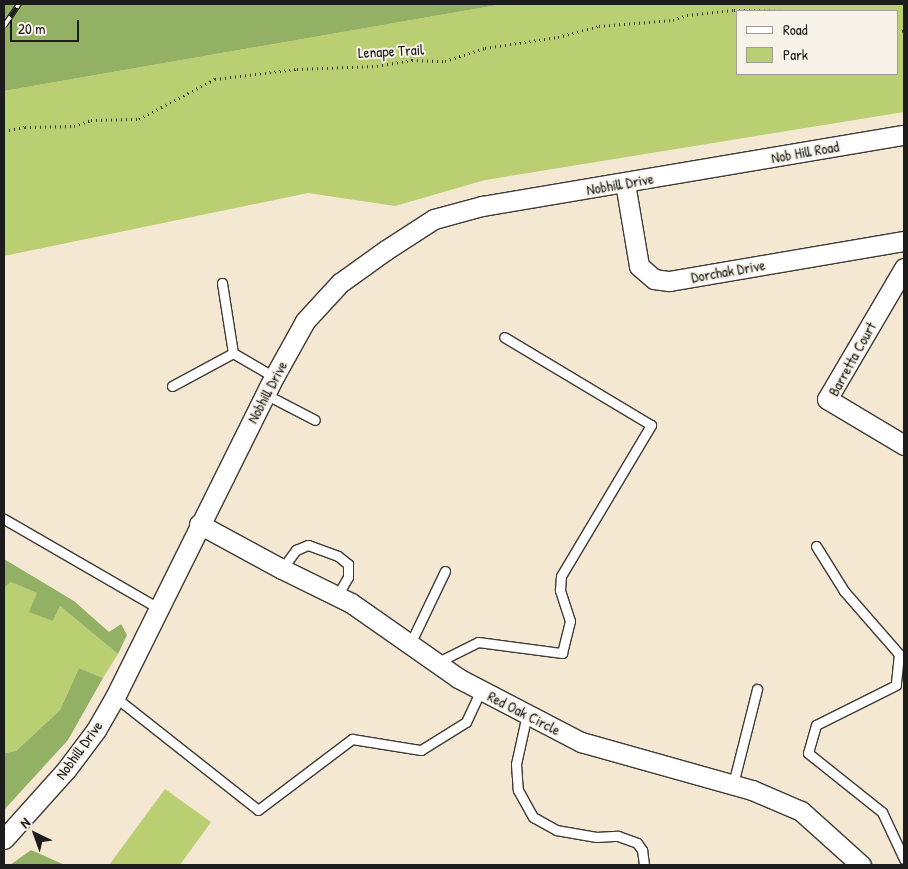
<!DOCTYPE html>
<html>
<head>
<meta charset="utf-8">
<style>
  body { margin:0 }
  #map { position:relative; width:908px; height:869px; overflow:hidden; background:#f5e8d3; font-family:"Patrick Hand",sans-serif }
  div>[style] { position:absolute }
  .green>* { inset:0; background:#bace72 }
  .forest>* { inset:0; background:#93b164 }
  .path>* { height:3px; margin-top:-1.5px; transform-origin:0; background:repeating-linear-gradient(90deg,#3d3b37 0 1px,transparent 0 5px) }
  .roads { filter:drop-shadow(1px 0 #3d3b37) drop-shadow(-1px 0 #3d3b37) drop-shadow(0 1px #3d3b37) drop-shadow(0 -1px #3d3b37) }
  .service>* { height:9px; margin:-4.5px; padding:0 4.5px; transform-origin:4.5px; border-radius:4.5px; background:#fff }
  .minor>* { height:19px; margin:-9.5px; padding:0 9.5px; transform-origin:9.5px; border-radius:9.5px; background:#fff }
  .rail>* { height:5.5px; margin-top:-2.75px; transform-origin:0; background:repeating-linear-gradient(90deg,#f7f3e8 0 11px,#1c1c1c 0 22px); box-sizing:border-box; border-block:1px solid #1c1c1c }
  span { translate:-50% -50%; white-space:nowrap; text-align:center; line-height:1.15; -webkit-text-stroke:4px #f7f3e8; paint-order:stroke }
  .street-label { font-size:15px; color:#1c1c1c }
  .frame { position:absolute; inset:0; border:5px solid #1c1c1c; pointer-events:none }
  .legend { position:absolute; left:736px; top:10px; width:162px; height:65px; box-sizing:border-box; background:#f7f3e8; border:1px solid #9f9d96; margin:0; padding:6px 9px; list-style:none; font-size:15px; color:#1c1c1c }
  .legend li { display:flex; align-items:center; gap:10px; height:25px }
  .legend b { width:25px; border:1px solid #9f9d96 }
  .north { position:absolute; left:10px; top:809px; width:50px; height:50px; -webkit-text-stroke:4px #f7f3e8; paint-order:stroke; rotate:318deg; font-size:14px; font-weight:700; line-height:20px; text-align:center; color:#1c1c1c }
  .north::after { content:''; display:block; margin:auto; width:18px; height:22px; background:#1c1c1c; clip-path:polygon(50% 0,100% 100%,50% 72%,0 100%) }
  .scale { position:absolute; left:10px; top:20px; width:69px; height:22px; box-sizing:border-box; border:2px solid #1c1c1c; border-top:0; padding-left:6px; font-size:15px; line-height:18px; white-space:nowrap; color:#1c1c1c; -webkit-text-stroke:4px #f7f3e8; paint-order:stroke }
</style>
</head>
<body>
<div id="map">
  <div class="green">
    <i style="clip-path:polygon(evenodd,503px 4px,904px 4px,904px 112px,485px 180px,395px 206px,308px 193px,4px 256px,4px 91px,503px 4px,737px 11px,897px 11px,897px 74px,737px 74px,737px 11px)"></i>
    <i style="clip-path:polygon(11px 582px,37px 593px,53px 621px,60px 606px,118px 654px,103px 678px,79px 668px,60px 710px,16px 751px,4px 753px,4px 588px)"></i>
    <i style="clip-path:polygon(165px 789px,211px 822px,180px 865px,109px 865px)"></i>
  </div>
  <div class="forest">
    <i style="clip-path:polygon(4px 4px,503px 4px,4px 91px)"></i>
    <i style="clip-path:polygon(4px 559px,74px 601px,109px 632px,121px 624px,127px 635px,118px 654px,60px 606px,53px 621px,29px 612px,37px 593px,11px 582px,4px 588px)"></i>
    <i style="clip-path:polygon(79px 668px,103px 678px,68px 740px,4px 810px,4px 753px,16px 751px,60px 710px)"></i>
    <i style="clip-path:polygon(31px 850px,65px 865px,10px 865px)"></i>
  </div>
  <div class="path">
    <i style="left:897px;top:32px;width:7px;rotate:-16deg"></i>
    <i style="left:4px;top:131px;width:21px;rotate:-11deg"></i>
    <i style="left:25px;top:127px;width:49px;rotate:-1.2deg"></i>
    <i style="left:74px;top:126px;width:18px;rotate:-19deg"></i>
    <i style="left:91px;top:120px;width:48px;rotate:-1.2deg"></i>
    <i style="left:139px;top:119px;width:86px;rotate:-27.8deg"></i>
    <i style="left:215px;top:79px;width:83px;rotate:-7deg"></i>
    <i style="left:297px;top:69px;width:80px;rotate:-2.1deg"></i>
    <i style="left:377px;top:66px;width:36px;rotate:-10deg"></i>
    <i style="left:412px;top:60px;width:33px;rotate:2deg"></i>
    <i style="left:445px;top:61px;width:42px;rotate:-18deg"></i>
    <i style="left:485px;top:48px;width:74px;rotate:-8.6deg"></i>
    <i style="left:558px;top:37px;width:42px;rotate:-15deg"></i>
    <i style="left:599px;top:26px;width:74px;rotate:-4.6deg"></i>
    <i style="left:673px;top:20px;width:15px;rotate:-20deg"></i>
    <i style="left:687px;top:15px;width:47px;rotate:-6.1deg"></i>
    <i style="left:734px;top:10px;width:52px;rotate:1.1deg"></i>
  </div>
  <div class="roads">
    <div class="service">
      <i style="left:222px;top:283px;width:71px;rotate:81.1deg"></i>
      <i style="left:233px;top:353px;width:48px;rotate:30.3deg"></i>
      <i style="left:172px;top:386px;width:69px;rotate:-28.4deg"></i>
      <i style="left:265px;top:394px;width:56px;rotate:27.5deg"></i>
      <i style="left:4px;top:519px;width:178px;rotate:30deg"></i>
      <i style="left:816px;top:546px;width:53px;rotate:58.1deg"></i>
      <i style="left:844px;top:591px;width:84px;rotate:48.9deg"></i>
      <i style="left:899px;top:654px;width:31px;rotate:96deg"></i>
      <i style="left:896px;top:685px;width:89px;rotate:153.4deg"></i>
      <i style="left:816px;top:725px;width:29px;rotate:106deg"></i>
      <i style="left:808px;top:753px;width:95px;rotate:38.6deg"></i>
      <i style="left:882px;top:812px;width:52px;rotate:64.9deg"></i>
      <i style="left:282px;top:569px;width:24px;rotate:-54deg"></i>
      <i style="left:296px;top:550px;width:13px;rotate:-23deg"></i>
      <i style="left:308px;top:545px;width:32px;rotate:20deg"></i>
      <i style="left:338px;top:556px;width:13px;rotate:39deg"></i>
      <i style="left:348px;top:564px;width:13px;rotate:90deg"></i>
      <i style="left:348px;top:577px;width:22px;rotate:120deg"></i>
      <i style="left:410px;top:644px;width:81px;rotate:-64.4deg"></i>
      <i style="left:436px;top:663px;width:47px;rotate:-26.6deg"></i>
      <i style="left:478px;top:642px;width:85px;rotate:7.5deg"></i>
      <i style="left:562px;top:653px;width:33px;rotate:-76deg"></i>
      <i style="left:570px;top:621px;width:33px;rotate:-108deg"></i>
      <i style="left:560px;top:590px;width:14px;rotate:-86deg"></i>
      <i style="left:561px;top:576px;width:176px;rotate:-59.2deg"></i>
      <i style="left:651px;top:425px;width:171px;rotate:-149.1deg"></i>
      <i style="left:115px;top:697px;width:182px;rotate:38.3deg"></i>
      <i style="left:258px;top:810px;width:118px;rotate:-37.1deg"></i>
      <i style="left:352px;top:739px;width:70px;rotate:9.1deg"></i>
      <i style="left:421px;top:750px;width:53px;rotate:-31.9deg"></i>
      <i style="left:466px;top:722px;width:35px;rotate:-65deg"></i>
      <i style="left:527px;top:714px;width:51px;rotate:102.4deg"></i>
      <i style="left:516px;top:764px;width:26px;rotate:86deg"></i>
      <i style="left:518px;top:790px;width:31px;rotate:61deg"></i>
      <i style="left:533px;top:817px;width:26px;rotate:29deg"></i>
      <i style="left:556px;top:830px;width:41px;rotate:9.9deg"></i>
      <i style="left:596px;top:837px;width:22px;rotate:-3deg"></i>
      <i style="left:618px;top:836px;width:20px;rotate:20deg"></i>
      <i style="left:637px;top:843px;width:9px;rotate:54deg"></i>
      <i style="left:642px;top:850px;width:15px;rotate:82deg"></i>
      <i style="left:733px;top:784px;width:98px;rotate:-75.8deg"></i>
    </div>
    <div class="minor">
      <i style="left:625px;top:183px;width:84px;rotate:80.4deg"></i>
      <i style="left:639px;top:266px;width:20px;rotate:41deg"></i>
      <i style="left:654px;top:279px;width:15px;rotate:8deg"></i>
      <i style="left:669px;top:281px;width:238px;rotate:-9.7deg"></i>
      <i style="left:904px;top:268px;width:152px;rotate:120.4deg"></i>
      <i style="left:827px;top:399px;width:90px;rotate:30.9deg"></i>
      <i style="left:199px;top:524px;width:94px;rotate:28.5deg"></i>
      <i style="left:282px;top:569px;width:77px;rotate:26.2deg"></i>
      <i style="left:351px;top:603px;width:131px;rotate:35deg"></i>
      <i style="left:458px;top:678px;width:139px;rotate:27.5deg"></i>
      <i style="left:581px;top:742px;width:178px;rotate:15.7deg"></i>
      <i style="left:752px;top:790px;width:53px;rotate:23.2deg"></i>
      <i style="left:801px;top:811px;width:81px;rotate:42deg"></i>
      <i style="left:4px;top:839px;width:93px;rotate:-48.1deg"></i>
      <i style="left:66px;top:770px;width:50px;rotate:-53.1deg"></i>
      <i style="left:96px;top:730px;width:38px;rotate:-60deg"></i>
      <i style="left:115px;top:697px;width:357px;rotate:-63.6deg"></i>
      <i style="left:274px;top:377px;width:64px;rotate:-61deg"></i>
      <i style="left:305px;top:321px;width:52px;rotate:-47.4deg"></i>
      <i style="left:340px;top:283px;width:57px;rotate:-35.7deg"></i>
      <i style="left:386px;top:250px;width:57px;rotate:-32.9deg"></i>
      <i style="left:434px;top:219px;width:50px;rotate:-15.2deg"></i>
      <i style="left:482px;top:206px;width:428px;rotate:-9.6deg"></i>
    </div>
  </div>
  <div class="rail">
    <i style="left:4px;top:26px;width:27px;rotate:-56deg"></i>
  </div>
  <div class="street-label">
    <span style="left:391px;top:51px;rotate:-3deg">Lenape Trail</span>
    <span style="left:805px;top:152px;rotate:-10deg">Nob Hill Road</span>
    <span style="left:620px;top:184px;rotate:-10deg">Nobhill Drive</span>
    <span style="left:728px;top:271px;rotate:-10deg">Dorchak Drive</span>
    <span style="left:852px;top:359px;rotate:-61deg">Barretta Court</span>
    <span style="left:267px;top:392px;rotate:-62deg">Nobhill Drive</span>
    <span style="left:524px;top:713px;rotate:27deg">Red Oak Circle</span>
    <span style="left:79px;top:750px;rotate:-54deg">Nobhill Drive</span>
  </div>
  <div class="frame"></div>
  <ul class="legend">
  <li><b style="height:6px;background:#fff"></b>Road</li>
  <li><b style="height:14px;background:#bace72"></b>Park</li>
  </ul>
  <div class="north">N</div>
  <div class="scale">20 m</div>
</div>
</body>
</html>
